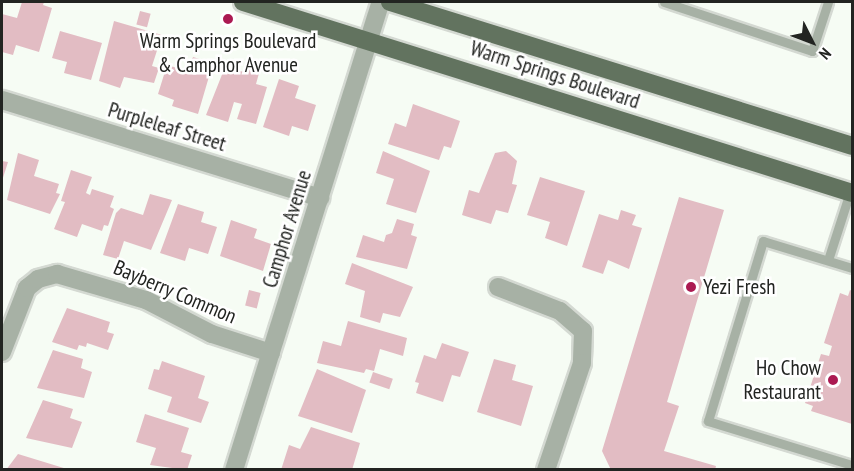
<!DOCTYPE html>
<html>
<head>
<meta charset="utf-8">
<style>
  body { margin:0 }
  #map { position:relative; width:854px; height:471px; overflow:hidden; background:#f6fcf4; font-family:"PT Sans Narrow",sans-serif }
  div>[style] { position:absolute }
  .building>* { inset:0; background:#e2bcc3; transform-origin:0 0 }
  .roads { filter:drop-shadow(2px 0 #d4d9d2) drop-shadow(-2px 0 #d4d9d2) drop-shadow(0 2px #d4d9d2) drop-shadow(0 -2px #d4d9d2) }
  .lane>* { height:9px; margin:-4.5px; padding:0 4.5px; transform-origin:4.5px; border-radius:4.5px; background:#a7b1a5 }
  .street>* { height:18px; margin:-9px; padding:0 9px; transform-origin:9px; border-radius:9px; background:#a7b1a5 }
  .primary>* { height:18px; margin:-9px; padding:0 9px; transform-origin:9px; border-radius:9px; background:#62735f }
  .dots>* { width:16px; height:16px; translate:-50% -50%; box-sizing:border-box; border:3px solid #fff; border-radius:50% }
  span { translate:-50% -50%; white-space:nowrap; text-align:center; line-height:1.15; -webkit-text-stroke:5px #fff; paint-order:stroke }
  .poi-label { font-size:21px; color:#222421 }
  .left { translate:0 -50%; text-align:left }
  .right { translate:-100% -50%; text-align:right }
  .street-label { font-size:21px; color:#222421 }
  .frame { position:absolute; inset:0; border:3px solid #222421; pointer-events:none }
  .north { position:absolute; left:782px; top:12px; width:60px; height:60px; -webkit-text-stroke:4px #fff; paint-order:stroke; rotate:132deg; font-size:16px; font-weight:700; line-height:24px; text-align:center; color:#222421 }
  .north::after { content:''; display:block; margin:auto; width:21px; height:27px; background:#222421; clip-path:polygon(50% 0,100% 100%,50% 72%,0 100%) }
</style>
</head>
<body>
<div id="map">
  <div class="building">
    <i style="clip-path:polygon(22px 2px,44px 2px,43px 5px,52px 8px,39px 52px,16px 45px,13px 55px,2px 52px,2px 14px,17px 18px)"></i>
    <i style="left:140px;top:11px;width:11px;height:14px;rotate:15deg"></i>
    <i style="clip-path:polygon(114px 21px,162px 35px,152px 66px,159px 68px,154px 83px,124px 77px,120px 88px,99px 81px)"></i>
    <i style="clip-path:polygon(60px 31px,102px 43px,91px 80px,64px 73px,67px 62px,52px 58px)"></i>
    <i style="clip-path:polygon(193px 57px,213px 63px,198px 114px,172px 106px,174px 100px,158px 94px,167px 65px,188px 71px)"></i>
    <i style="clip-path:polygon(247px 62px,261px 66px,256px 84px,267px 87px,256px 124px,237px 119px,242px 104px,234px 102px,228px 122px,206px 115px,225px 67px,244px 72px)"></i>
    <i style="clip-path:polygon(279px 79px,299px 86px,295px 98px,316px 105px,308px 131px,292px 126px,289px 136px,263px 127px)"></i>
    <i style="clip-path:polygon(413px 104px,460px 121px,451px 148px,444px 146px,439px 160px,388px 144px,395px 123px,406px 127px)"></i>
    <i style="clip-path:polygon(383px 151px,430px 171px,416px 213px,386px 204px,394px 179px,376px 173px)"></i>
    <i style="clip-path:polygon(506px 151px,517px 161px,512px 184px,517px 185px,508px 213px,496px 210px,491px 224px,462px 215px,469px 190px,479px 193px,495px 153px)"></i>
    <i style="clip-path:polygon(18px 153px,39px 160px,34px 176px,59px 184px,56px 193px,60px 194px,50px 214px,7px 200px)"></i>
    <i style="clip-path:polygon(2px 161px,8px 162px,2px 181px)"></i>
    <i style="clip-path:polygon(71px 170px,92px 177px,86px 193px,90px 195px,92px 189px,114px 196px,110px 207px,114px 209px,108px 226px,104px 225px,102px 231px,82px 224px,77px 237px,54px 229px,65px 202px,61px 201px)"></i>
    <i style="clip-path:polygon(540px 177px,585px 191px,567px 246px,545px 238px,550px 222px,527px 215px)"></i>
    <i style="clip-path:polygon(150px 194px,172px 200px,151px 250px,124px 241px,118px 259px,103px 255px,116px 213px,121px 208px,143px 215px)"></i>
    <i style="clip-path:polygon(679px 197px,724px 210px,667px 402px,679px 406px,664px 451px,716px 466px,715px 470px,611px 470px,602px 451px)"></i>
    <i style="clip-path:polygon(178px 204px,204px 212px,201px 222px,217px 227px,208px 254px,189px 248px,185px 261px,160px 253px)"></i>
    <i style="clip-path:polygon(621px 210px,636px 215px,632px 225px,642px 228px,629px 269px,608px 260px,603px 274px,582px 267px,599px 214px,618px 220px)"></i>
    <i style="clip-path:polygon(397px 219px,414px 224px,411px 235px,417px 237px,407px 269px,356px 257px,363px 235px,384px 242px,386px 235px,392px 233px)"></i>
    <i style="clip-path:polygon(231px 220px,257px 229px,254px 238px,271px 244px,263px 271px,220px 256px)"></i>
    <i style="clip-path:polygon(352px 263px,413px 287px,400px 317px,383px 313px,380px 323px,360px 317px,365px 291px,345px 284px)"></i>
    <i style="left:249px;top:290px;width:12px;height:16px;rotate:14deg"></i>
    <i style="clip-path:polygon(850px 290px,852px 291px,852px 424px,811px 411px,813px 406px,805px 403px,821px 354px,829px 356px,832px 346px,824px 343px,840px 293px,848px 296px)"></i>
    <i style="clip-path:polygon(67px 308px,110px 322px,107px 332px,114px 334px,108px 350px,87px 343px,86px 347px,79px 345px,77px 350px,52px 342px)"></i>
    <i style="clip-path:polygon(348px 321px,407px 338px,403px 356px,380px 349px,374px 371px,366px 369px,364px 373px,317px 363px,323px 341px,341px 346px)"></i>
    <i style="clip-path:polygon(442px 343px,469px 352px,460px 377px,452px 375px,443px 402px,416px 393px,419px 383px,415px 382px,424px 355px,436px 359px)"></i>
    <i style="clip-path:polygon(53px 350px,83px 359px,81px 368px,92px 372px,84px 398px,37px 388px)"></i>
    <i style="clip-path:polygon(494px 359px,516px 365px,512px 380px,533px 386px,521px 426px,477px 412px)"></i>
    <i style="clip-path:polygon(162px 361px,205px 376px,198px 398px,209px 402px,201px 423px,167px 412px,172px 397px,148px 389px,154px 369px,159px 370px)"></i>
    <i style="clip-path:polygon(317px 369px,366px 390px,352px 433px,298px 416px)"></i>
    <i style="left:373px;top:372px;width:21px;height:11px;rotate:19deg"></i>
    <i style="clip-path:polygon(43px 400px,73px 409px,70px 418px,82px 422px,72px 448px,26px 438px)"></i>
    <i style="clip-path:polygon(145px 414px,189px 428px,181px 452px,192px 455px,187px 470px,150px 465px,156px 448px,136px 442px)"></i>
    <i style="clip-path:polygon(311px 427px,360px 443px,352px 470px,281px 470px,289px 445px,300px 449px)"></i>
    <i style="clip-path:polygon(18px 454px,67px 469px,67px 470px,6px 470px)"></i>
  </div>
  <div class="roads">
    <div class="lane">
      <i style="left:664px;top:2px;width:156px;rotate:18.3deg"></i>
      <i style="left:812px;top:51px;width:52px;rotate:-71.9deg"></i>
      <i style="left:828px;top:260px;width:71px;rotate:-72.1deg"></i>
      <i style="left:852px;top:268px;width:93px;rotate:-163.1deg"></i>
      <i style="left:763px;top:241px;width:188px;rotate:107deg"></i>
      <i style="left:708px;top:421px;width:151px;rotate:17deg"></i>
    </div>
    <div class="street">
      <i style="left:2px;top:100px;width:333px;rotate:17.1deg"></i>
      <i style="left:498px;top:287px;width:66px;rotate:21.2deg"></i>
      <i style="left:560px;top:311px;width:30px;rotate:41deg"></i>
      <i style="left:583px;top:331px;width:32px;rotate:92deg"></i>
      <i style="left:582px;top:363px;width:113px;rotate:108.6deg"></i>
      <i style="left:2px;top:352px;width:69px;rotate:-68.7deg"></i>
      <i style="left:27px;top:288px;width:14px;rotate:-39deg"></i>
      <i style="left:38px;top:279px;width:20px;rotate:-15deg"></i>
      <i style="left:57px;top:274px;width:93px;rotate:16.3deg"></i>
      <i style="left:146px;top:300px;width:74px;rotate:27.3deg"></i>
      <i style="left:212px;top:334px;width:62px;rotate:17.9deg"></i>
      <i style="left:234px;top:470px;width:491px;rotate:-72.6deg"></i>
    </div>
    <div class="primary">
      <i style="left:243px;top:2px;width:638px;rotate:17.41deg"></i>
      <i style="left:390px;top:2px;width:484px;rotate:17.3deg"></i>
    </div>
  </div>
  <div class="dots">
    <i style="left:228px;top:19px;background:#ab1a52"></i>
    <i style="left:691px;top:287px;background:#ab1a52"></i>
    <i style="left:833px;top:380px;background:#ab1a52"></i>
  </div>
  <div class="poi-label">
    <span style="left:228px;top:53px">Warm Springs Boulevard<br>&amp; Camphor Avenue</span>
    <span class="left" style="left:703px;top:287px">Yezi Fresh</span>
    <span class="right" style="left:821px;top:380px">Ho Chow<br>Restaurant</span>
  </div>
  <div class="street-label">
    <span style="left:555px;top:75px;rotate:18deg">Warm Springs Boulevard</span>
    <span style="left:167px;top:127px;rotate:17deg">Purpleleaf Street</span>
    <span style="left:287px;top:229px;rotate:-73deg">Camphor Avenue</span>
    <span style="left:175px;top:292px;rotate:23deg">Bayberry Common</span>
  </div>
  <div class="frame"></div>
  <div class="north">N</div>
</div>
</body>
</html>
